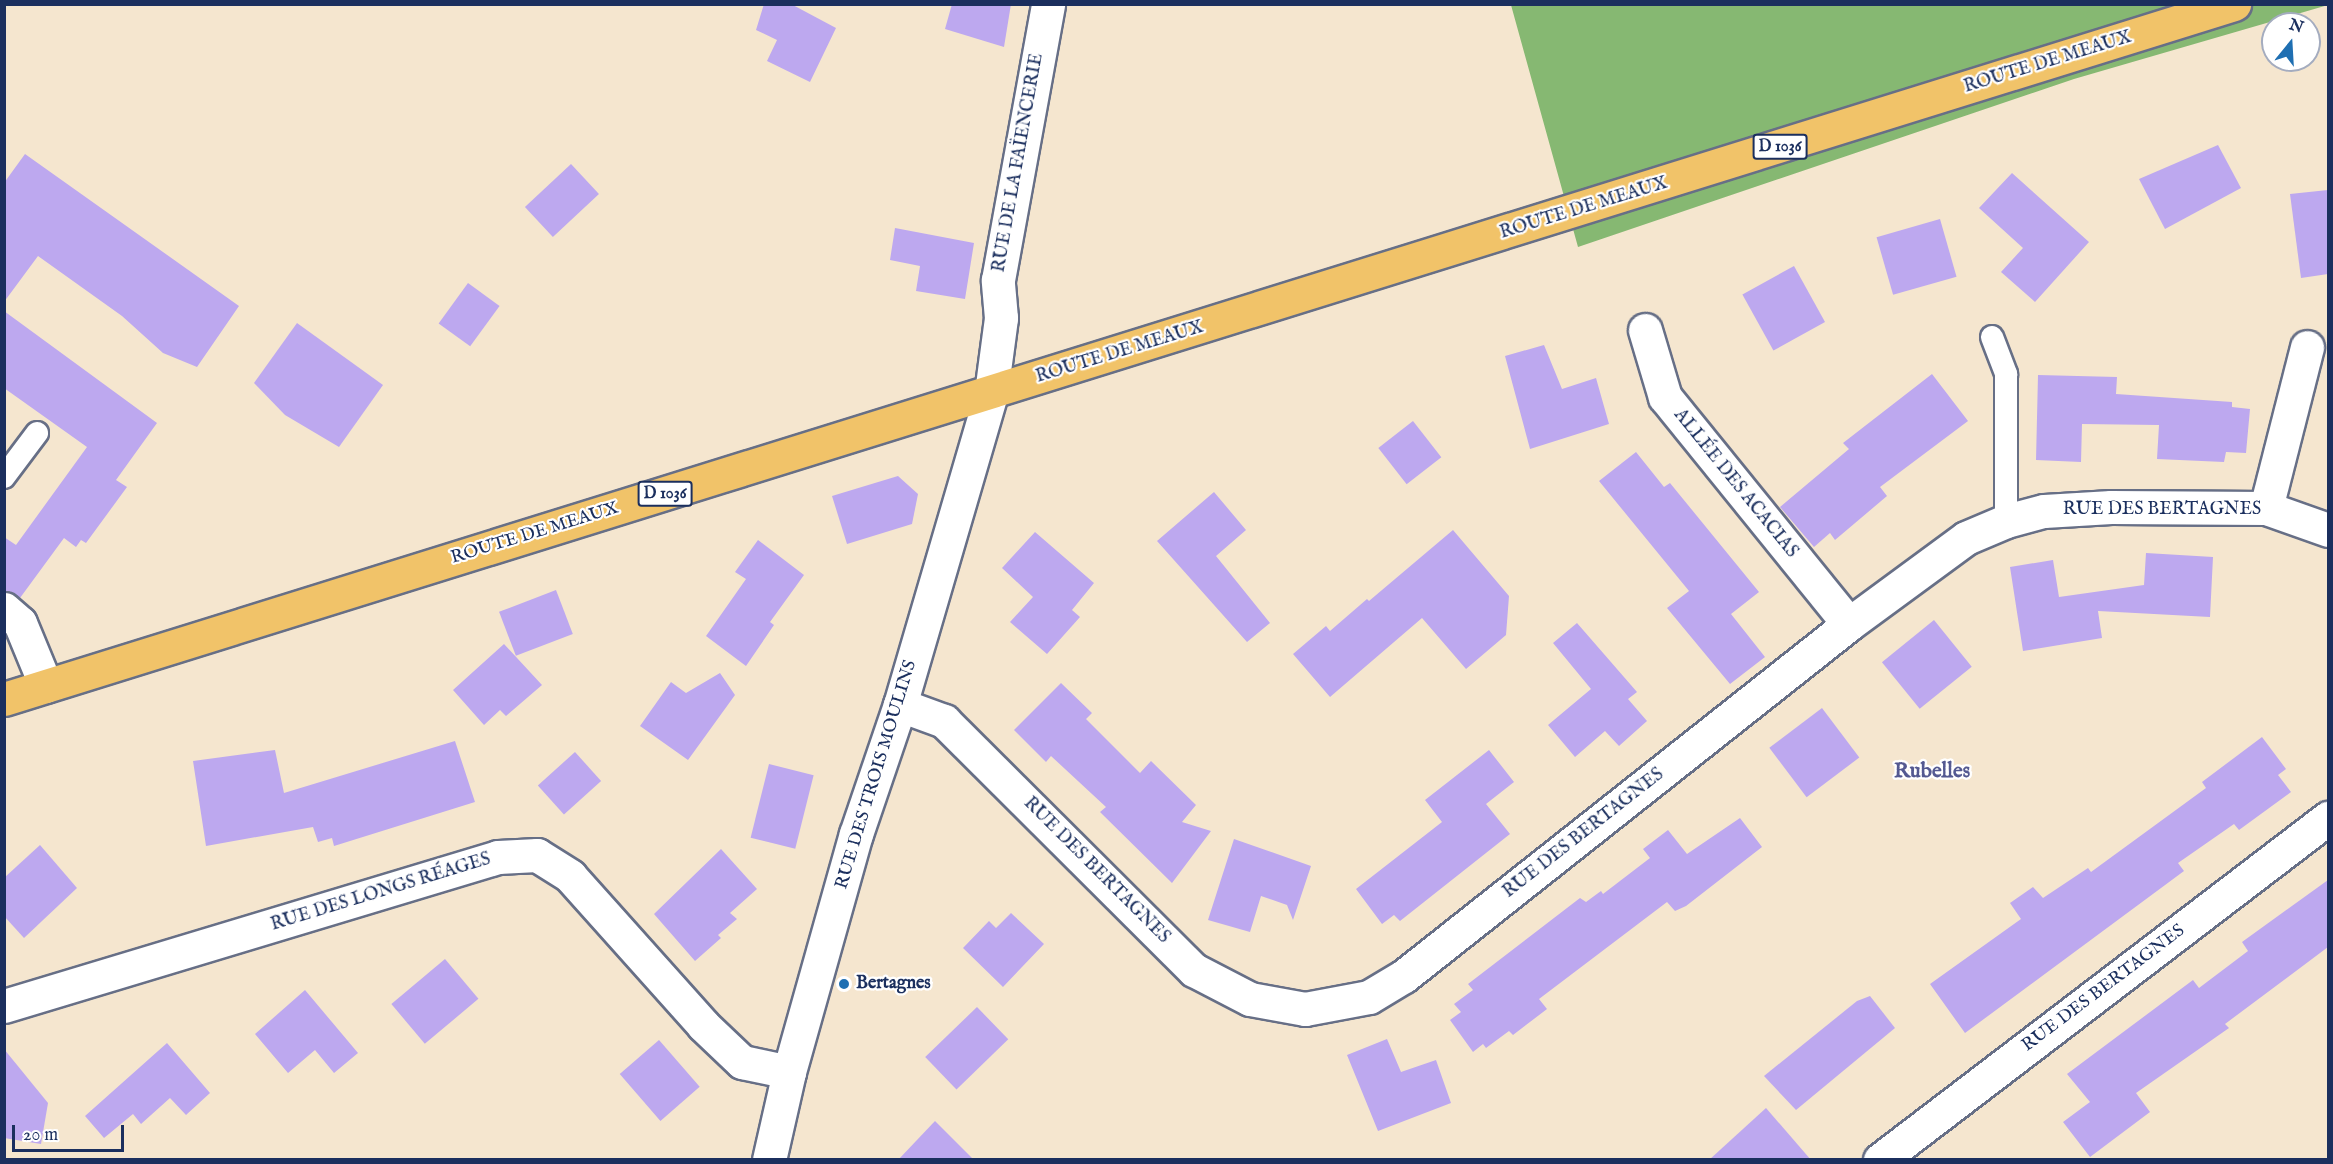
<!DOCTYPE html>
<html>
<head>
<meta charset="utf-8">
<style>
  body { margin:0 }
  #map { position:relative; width:2333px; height:1164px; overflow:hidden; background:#f5e6cf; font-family:"IM FELL English",serif }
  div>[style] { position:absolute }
  .forest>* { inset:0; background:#86b872 }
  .building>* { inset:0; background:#bda8ef; transform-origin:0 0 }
  .roads { filter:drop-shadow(2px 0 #676f86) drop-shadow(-2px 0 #676f86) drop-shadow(0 2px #676f86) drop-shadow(0 -2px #676f86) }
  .lane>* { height:22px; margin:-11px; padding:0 11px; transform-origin:11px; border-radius:11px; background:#fff }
  .street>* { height:33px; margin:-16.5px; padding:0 16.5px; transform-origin:16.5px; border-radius:16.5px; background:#fff }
  .primary>* { height:33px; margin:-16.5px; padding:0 16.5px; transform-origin:16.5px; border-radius:16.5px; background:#f1c369 }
  .dots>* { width:16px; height:16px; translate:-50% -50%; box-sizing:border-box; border:3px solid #fff; border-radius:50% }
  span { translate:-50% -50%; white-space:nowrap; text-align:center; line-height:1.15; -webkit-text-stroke:4.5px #fff; paint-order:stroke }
  .shield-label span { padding:2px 4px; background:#fff; border:2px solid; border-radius:4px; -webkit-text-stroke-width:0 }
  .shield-label { font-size:16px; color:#1b2f5e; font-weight:700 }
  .street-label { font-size:18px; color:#1b2f5e }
  .poi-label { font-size:18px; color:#1b2f5e; font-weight:700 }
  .left { translate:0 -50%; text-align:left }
  .quarter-label { font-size:21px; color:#545991; font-weight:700 }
  .frame { position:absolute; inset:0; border:6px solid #1b2f5e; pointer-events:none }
  .north { position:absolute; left:2261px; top:12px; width:60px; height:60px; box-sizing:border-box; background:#fff; border:2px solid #a4acbf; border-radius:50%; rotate:18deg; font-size:16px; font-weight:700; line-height:24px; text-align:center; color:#1b2f5e }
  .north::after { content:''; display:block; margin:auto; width:21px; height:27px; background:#1f6fb2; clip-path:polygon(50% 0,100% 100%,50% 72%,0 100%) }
  .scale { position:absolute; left:12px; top:1125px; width:112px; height:27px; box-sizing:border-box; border:3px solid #1b2f5e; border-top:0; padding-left:8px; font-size:18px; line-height:21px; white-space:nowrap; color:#1b2f5e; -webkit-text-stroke:4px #fff; paint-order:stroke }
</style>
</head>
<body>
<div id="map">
  <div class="forest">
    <i style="clip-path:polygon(1511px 5px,2328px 4px,2328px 5px,2074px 79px,1578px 247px)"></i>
  </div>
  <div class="building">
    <i style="clip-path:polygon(764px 4px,791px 4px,836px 28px,810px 82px,767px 61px,777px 40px,756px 30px)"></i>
    <i style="clip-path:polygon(952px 4px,1011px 4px,1004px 47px,945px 29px)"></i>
    <i style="clip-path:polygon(2218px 145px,2241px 188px,2165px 229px,2139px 179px)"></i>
    <i style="clip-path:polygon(25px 154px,239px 306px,197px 367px,163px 353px,122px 316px,38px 256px,4px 302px,4px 183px)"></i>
    <i style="left:571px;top:164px;width:41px;height:63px;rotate:47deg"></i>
    <i style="clip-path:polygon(2012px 173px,2089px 242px,2035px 302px,2001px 272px,2023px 248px,1979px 208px)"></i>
    <i style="clip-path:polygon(2328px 190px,2328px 274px,2301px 278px,2290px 194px)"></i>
    <i style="left:1940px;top:219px;width:60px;height:66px;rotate:74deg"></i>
    <i style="clip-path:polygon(895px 228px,974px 243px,965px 299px,916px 291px,920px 266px,890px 260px)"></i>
    <i style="left:1794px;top:266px;width:64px;height:59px;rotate:61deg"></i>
    <i style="left:468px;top:283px;width:39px;height:50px;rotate:36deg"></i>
    <i style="clip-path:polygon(4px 311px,157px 423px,116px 480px,127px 487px,86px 543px,81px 540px,76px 547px,64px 538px,20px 598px,4px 591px,4px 537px,16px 545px,87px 447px,4px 388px)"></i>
    <i style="clip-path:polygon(297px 323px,383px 385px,339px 447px,285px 415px,254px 383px)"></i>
    <i style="clip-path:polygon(1544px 345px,1562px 389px,1596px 378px,1609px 424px,1530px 449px,1505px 356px)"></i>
    <i style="clip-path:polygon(1932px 374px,1968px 421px,1880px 487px,1887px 496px,1835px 540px,1830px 533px,1814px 547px,1780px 507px,1849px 449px,1843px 443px)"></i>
    <i style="clip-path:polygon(2038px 375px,2117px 377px,2116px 394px,2232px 402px,2232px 407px,2250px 409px,2246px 453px,2226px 452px,2224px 462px,2157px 459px,2159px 425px,2082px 424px,2081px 462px,2036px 460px)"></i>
    <i style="left:1413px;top:421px;width:46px;height:44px;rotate:52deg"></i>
    <i style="clip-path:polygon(1636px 452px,1664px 487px,1670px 483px,1759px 592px,1731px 614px,1765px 657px,1730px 684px,1667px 608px,1689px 591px,1599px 481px)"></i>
    <i style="clip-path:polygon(898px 476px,918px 494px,912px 524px,847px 544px,832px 496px)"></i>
    <i style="clip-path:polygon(1214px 492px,1246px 530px,1216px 556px,1270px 623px,1247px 642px,1157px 541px)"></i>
    <i style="clip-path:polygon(1453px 530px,1509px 596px,1506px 635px,1466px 669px,1422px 618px,1330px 697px,1293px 654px,1326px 626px,1330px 631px,1367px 599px,1369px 601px)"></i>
    <i style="clip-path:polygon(1035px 532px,1094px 583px,1072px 610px,1080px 617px,1047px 654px,1010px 622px,1033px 597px,1002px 568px)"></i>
    <i style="clip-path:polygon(758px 540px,804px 575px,770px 622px,774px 625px,746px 666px,706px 636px,746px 579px,735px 572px)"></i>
    <i style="clip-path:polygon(2146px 553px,2213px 557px,2210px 617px,2098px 611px,2102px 638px,2023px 651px,2010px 567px,2053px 560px,2059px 597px,2144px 585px)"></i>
    <i style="left:556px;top:590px;width:47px;height:61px;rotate:69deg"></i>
    <i style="left:1934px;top:620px;width:60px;height:67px;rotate:51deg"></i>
    <i style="clip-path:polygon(1577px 623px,1637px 692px,1628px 699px,1647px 721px,1619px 746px,1605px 731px,1575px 757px,1548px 725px,1591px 689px,1553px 643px)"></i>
    <i style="clip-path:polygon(504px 644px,542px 685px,506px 716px,500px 710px,484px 725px,453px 690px)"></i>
    <i style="clip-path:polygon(720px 673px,735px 695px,688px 760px,640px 726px,671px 682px,686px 693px)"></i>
    <i style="clip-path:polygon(1061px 683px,1092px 713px,1086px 719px,1140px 773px,1151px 761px,1196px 805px,1182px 822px,1211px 831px,1172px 883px,1100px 812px,1106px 807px,1051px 756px,1046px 762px,1014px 730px)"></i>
    <i style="left:1822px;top:708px;width:62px;height:66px;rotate:53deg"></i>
    <i style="clip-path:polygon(2262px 737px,2286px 769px,2278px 775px,2291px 792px,2239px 830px,2234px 824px,2178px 863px,2184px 871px,1965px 1033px,1930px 984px,2021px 919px,2010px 903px,2033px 887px,2043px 898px,2088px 868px,2091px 872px,2206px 788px,2202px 782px)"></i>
    <i style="clip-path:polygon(455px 741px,475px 802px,334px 846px,332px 838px,318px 842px,313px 827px,206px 846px,193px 761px,275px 750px,284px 793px)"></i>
    <i style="clip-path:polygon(1489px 750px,1514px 782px,1486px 804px,1510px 834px,1400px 921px,1394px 915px,1382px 924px,1356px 889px,1442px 822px,1425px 800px)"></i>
    <i style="left:575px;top:752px;width:39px;height:50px;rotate:48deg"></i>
    <i style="left:769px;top:764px;width:46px;height:76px;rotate:14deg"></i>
    <i style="clip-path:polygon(1740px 818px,1762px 847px,1686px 906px,1675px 911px,1667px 902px,1539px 999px,1547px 1009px,1513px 1035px,1509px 1031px,1486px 1048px,1483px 1044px,1473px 1052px,1450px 1020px,1461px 1012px,1454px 1004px,1473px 990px,1468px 984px,1580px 898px,1586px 902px,1601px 891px,1603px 894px,1650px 858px,1643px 849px,1668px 830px,1687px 854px)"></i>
    <i style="clip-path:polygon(1234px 839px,1311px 866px,1293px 920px,1287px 905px,1261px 896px,1250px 932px,1208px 920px)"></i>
    <i style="clip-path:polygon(40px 845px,77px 888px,24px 938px,4px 916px,4px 878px)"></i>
    <i style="clip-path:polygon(721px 849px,757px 889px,730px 913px,737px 919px,718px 935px,721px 938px,695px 961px,654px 914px)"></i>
    <i style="clip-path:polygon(2328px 880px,2328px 947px,2225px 1024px,2229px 1028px,2136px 1093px,2150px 1112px,2090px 1157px,2063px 1122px,2090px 1102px,2067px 1074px,2193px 980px,2199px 988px,2248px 951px,2242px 942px)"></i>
    <i style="clip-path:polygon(1011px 913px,1044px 944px,1003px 987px,963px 948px,989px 921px,996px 928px)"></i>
    <i style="left:445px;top:959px;width:52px;height:70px;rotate:50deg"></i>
    <i style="clip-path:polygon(305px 990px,358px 1053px,334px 1073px,315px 1050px,288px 1073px,255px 1034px)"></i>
    <i style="clip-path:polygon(1870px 996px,1895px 1028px,1796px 1110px,1764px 1076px,1857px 1001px)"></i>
    <i style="left:977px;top:1007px;width:45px;height:72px;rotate:46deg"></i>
    <i style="clip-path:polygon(1387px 1039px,1401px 1072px,1436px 1060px,1451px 1103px,1378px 1131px,1347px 1055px)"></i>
    <i style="left:659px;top:1040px;width:62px;height:52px;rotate:49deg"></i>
    <i style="clip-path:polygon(167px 1043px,210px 1093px,186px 1115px,170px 1098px,141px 1124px,133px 1114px,104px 1138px,85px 1116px)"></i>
    <i style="clip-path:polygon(4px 1049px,48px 1103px,41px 1144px,4px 1138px)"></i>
    <i style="clip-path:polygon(1766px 1108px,1811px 1160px,1709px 1160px)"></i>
    <i style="clip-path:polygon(935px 1121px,974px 1160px,898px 1160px)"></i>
  </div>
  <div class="roads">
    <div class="lane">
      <i style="left:1992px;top:337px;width:40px;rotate:69deg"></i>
      <i style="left:2006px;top:374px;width:147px;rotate:90deg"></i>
      <i style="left:4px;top:477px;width:55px;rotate:-53.1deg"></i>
    </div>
    <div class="street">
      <i style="left:1645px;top:330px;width:70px;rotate:73.4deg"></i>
      <i style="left:1665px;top:397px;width:292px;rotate:51deg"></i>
      <i style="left:2266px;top:508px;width:166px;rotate:-75.7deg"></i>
      <i style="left:4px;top:609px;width:21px;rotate:41deg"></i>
      <i style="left:20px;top:623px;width:68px;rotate:67.6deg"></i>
      <i style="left:900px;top:705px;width:47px;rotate:20deg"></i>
      <i style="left:944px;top:721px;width:353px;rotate:44.9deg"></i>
      <i style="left:1194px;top:970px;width:63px;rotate:27.4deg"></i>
      <i style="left:1250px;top:999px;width:56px;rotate:10.3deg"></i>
      <i style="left:1305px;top:1009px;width:65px;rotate:-10.6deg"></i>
      <i style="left:1369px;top:997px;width:41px;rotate:-31deg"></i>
      <i style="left:1404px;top:976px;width:567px;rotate:-38.34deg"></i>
      <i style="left:1849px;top:624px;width:145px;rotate:-36.3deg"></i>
      <i style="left:1966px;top:538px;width:43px;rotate:-23deg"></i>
      <i style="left:2006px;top:521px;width:39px;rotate:-15deg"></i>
      <i style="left:2044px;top:511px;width:67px;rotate:-3.4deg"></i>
      <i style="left:2111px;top:507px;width:155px;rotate:0.4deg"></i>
      <i style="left:2266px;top:508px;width:66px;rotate:19.5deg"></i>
      <i style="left:4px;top:1006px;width:516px;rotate:-16.78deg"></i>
      <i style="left:498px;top:857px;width:39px;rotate:-3deg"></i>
      <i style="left:537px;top:855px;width:39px;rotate:32deg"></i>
      <i style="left:570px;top:876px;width:200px;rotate:48.2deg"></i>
      <i style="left:703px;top:1025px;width:54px;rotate:43.5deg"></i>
      <i style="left:742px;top:1062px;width:48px;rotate:12deg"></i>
      <i style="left:769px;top:1160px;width:90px;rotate:-77.2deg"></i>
      <i style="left:789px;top:1072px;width:247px;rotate:-74.3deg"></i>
      <i style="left:856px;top:834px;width:136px;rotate:-71.2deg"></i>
      <i style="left:900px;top:705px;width:325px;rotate:-73.7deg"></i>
      <i style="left:991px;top:393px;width:76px;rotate:-82.4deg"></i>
      <i style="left:1001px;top:318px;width:38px;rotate:-95deg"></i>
      <i style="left:998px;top:280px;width:280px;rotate:-79.7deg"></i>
      <i style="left:1880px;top:1160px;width:564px;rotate:-37.36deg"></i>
    </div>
    <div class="primary">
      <i style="left:4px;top:699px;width:2336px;rotate:-17.31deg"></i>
    </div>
  </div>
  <div class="dots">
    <i style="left:844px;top:984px;background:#1f6fb2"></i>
  </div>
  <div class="shield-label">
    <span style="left:1780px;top:147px">D 1036</span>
    <span style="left:665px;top:494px">D 1036</span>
  </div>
  <div class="street-label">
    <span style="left:2048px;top:63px;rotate:-17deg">ROUTE DE MEAUX</span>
    <span style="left:1019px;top:163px;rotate:-80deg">RUE DE LA FAÏENCERIE</span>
    <span style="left:1584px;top:209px;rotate:-17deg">ROUTE DE MEAUX</span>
    <span style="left:1120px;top:353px;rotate:-17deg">ROUTE DE MEAUX</span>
    <span style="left:1735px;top:484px;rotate:51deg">ALLÉE DES ACACIAS</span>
    <span style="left:2162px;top:510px">RUE DES BERTAGNES</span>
    <span style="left:535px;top:534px;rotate:-17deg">ROUTE DE MEAUX</span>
    <span style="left:877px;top:775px;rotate:-73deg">RUE DES TROIS MOULINS</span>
    <span style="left:1584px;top:834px;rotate:-38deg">RUE DES BERTAGNES</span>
    <span style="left:1096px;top:871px;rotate:45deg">RUE DES BERTAGNES</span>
    <span style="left:381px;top:893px;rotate:-17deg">RUE DES LONGS RÉAGES</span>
    <span style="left:2104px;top:989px;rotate:-37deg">RUE DES BERTAGNES</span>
  </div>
  <div class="poi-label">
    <span class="left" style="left:856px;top:984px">Bertagnes</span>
  </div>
  <div class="quarter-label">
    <span style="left:1932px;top:772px">Rubelles</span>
  </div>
  <div class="frame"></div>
  <div class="north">N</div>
  <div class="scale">20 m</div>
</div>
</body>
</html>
